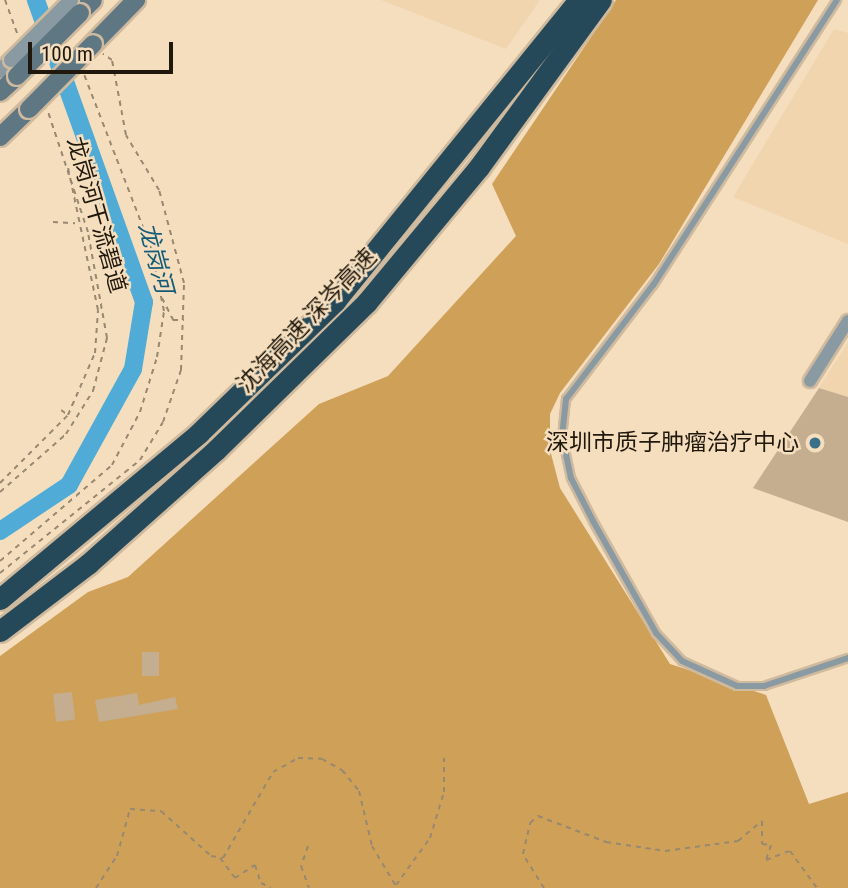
<!DOCTYPE html>
<html>
<head>
<meta charset="utf-8">
<style>
  body { margin:0 }
  #map { position:relative; width:848px; height:888px; overflow:hidden; background:#f5debe; font-family:"Roboto Condensed","Noto Sans SC",sans-serif }
  div>[style] { position:absolute }
  .built>* { inset:0; background:#f0d5ae }
  .forest>* { inset:0; background:#cfa057 }
  .river>* { height:18px; margin:-9px; padding:0 9px; transform-origin:9px; border-radius:9px; background:#50acd6 }
  .building>* { inset:0; background:#c4ae8f; transform-origin:0 0 }
  .path>* { height:2px; margin-top:-1px; transform-origin:0; background:repeating-linear-gradient(90deg,#988870 0 5px,transparent 0 10px) }
  .roads { filter:drop-shadow(2px 0 #cfba9e) drop-shadow(-2px 0 #cfba9e) drop-shadow(0 2px #cfba9e) drop-shadow(0 -2px #cfba9e) }
  .service>* { height:6px; margin:-3px; padding:0 3px; transform-origin:3px; border-radius:3px; background:#8a9aa2 }
  .minor>* { height:12px; margin:-6px; padding:0 6px; transform-origin:6px; border-radius:6px; background:#8a9aa2 }
  .tertiary>* { height:14px; margin:-7px; padding:0 7px; transform-origin:7px; border-radius:7px; background:#8a9aa2 }
  .secondary>* { height:18px; margin:-9px; padding:0 9px; transform-origin:9px; border-radius:9px; background:#5f7783 }
  .motorway>* { height:21px; margin:-10.5px; padding:0 10.5px; transform-origin:10.5px; border-radius:10.5px; background:#264959 }
  .bridges { filter:drop-shadow(2px 0 #cfba9e) drop-shadow(-2px 0 #cfba9e) drop-shadow(0 2px #cfba9e) drop-shadow(0 -2px #cfba9e) }
  .tertiary-bridge>* { height:14px; margin:-7px; padding:0 7px; transform-origin:7px; border-radius:7px; background:#8a9aa2 }
  .secondary-bridge>* { height:18px; margin:-9px; padding:0 9px; transform-origin:9px; border-radius:9px; background:#5f7783 }
  .dots>* { width:19px; height:19px; translate:-50% -50%; box-sizing:border-box; border:4px solid #f5debe; border-radius:50% }
  span { translate:-50% -50%; white-space:nowrap; text-align:center; line-height:1.15; -webkit-text-stroke:5px #f5debe; paint-order:stroke }
  .street-label { font-size:23px; color:#20180c }
  .poi-label { font-size:23px; color:#20180c }
  .right { translate:-100% -50%; text-align:right }
  .water-label { font-size:24px; color:#135b78; font-style:italic }
  .scale { position:absolute; left:28px; top:42px; width:145px; height:32px; box-sizing:border-box; border:4px solid #20180c; border-top:0; padding-left:9px; font-size:21px; line-height:24px; white-space:nowrap; color:#20180c; -webkit-text-stroke:5px #f5debe; paint-order:stroke }
</style>
</head>
<body>
<div id="map">
  <div class="built">
    <i style="clip-path:polygon(381px 0,540px 0,506px 49px)"></i>
    <i style="clip-path:polygon(834px 29px,848px 33px,848px 244px,733px 197px)"></i>
    <i style="clip-path:polygon(848px 342px,848px 397px,819px 388px)"></i>
  </div>
  <div class="forest">
    <i style="clip-path:polygon(616px 0,818px 0,659px 264px,560px 393px,550px 414px,550px 450px,560px 488px,670px 664px,766px 695px,809px 804px,848px 792px,848px 888px,0 888px,0 656px,88px 592px,128px 577px,319px 404px,388px 376px,516px 236px,492px 184px)"></i>
  </div>
  <div class="river">
    <i style="left:0;top:531px;width:83px;rotate:-33.7deg"></i>
    <i style="left:69px;top:485px;width:132px;rotate:-61.1deg"></i>
    <i style="left:133px;top:369px;width:68px;rotate:-80.7deg"></i>
    <i style="left:144px;top:302px;width:321px;rotate:-109.7deg"></i>
  </div>
  <div class="building">
    <i style="clip-path:polygon(819px 388px,848px 397px,848px 522px,753px 488px)"></i>
    <i style="left:142px;top:652px;width:17px;height:24px"></i>
    <i style="left:72px;top:692px;width:28px;height:19px;rotate:84deg"></i>
    <i style="clip-path:polygon(137px 693px,139px 705px,175px 697px,178px 709px,99px 722px,95px 700px)"></i>
  </div>
  <div class="path">
    <i style="left:5px;top:0;width:37px;rotate:70deg"></i>
    <i style="left:53px;top:222px;width:22px;rotate:3deg"></i>
    <i style="left:162px;top:298px;width:25px;rotate:63deg"></i>
    <i style="left:173px;top:320px;width:11px"></i>
    <i style="left:61px;top:410px;width:9px;rotate:36deg"></i>
    <i style="left:0;top:483px;width:96px;rotate:-45deg"></i>
    <i style="left:68px;top:415px;width:68px;rotate:-66.5deg"></i>
    <i style="left:95px;top:353px;width:43px;rotate:-86deg"></i>
    <i style="left:98px;top:310px;width:145px;rotate:-101.9deg"></i>
    <i style="left:0;top:492px;width:88px;rotate:-41.3deg"></i>
    <i style="left:66px;top:434px;width:51px;rotate:-57.9deg"></i>
    <i style="left:93px;top:391px;width:55px;rotate:-75.2deg"></i>
    <i style="left:107px;top:338px;width:108px;rotate:-100.2deg"></i>
    <i style="left:88px;top:232px;width:130px;rotate:-108.4deg"></i>
    <i style="left:0;top:561px;width:148px;rotate:-40.6deg"></i>
    <i style="left:112px;top:465px;width:60px;rotate:-62.2deg"></i>
    <i style="left:140px;top:412px;width:58px;rotate:-72.8deg"></i>
    <i style="left:157px;top:357px;width:47px;rotate:-81.3deg"></i>
    <i style="left:164px;top:311px;width:64px;rotate:-101.7deg"></i>
    <i style="left:151px;top:248px;width:186px;rotate:-111.1deg"></i>
    <i style="left:0;top:573px;width:180px;rotate:-38.9deg"></i>
    <i style="left:140px;top:460px;width:44px;rotate:-58.8deg"></i>
    <i style="left:163px;top:422px;width:55px;rotate:-70.9deg"></i>
    <i style="left:181px;top:370px;width:87px;rotate:-88deg"></i>
    <i style="left:184px;top:283px;width:96px;rotate:-105deg"></i>
    <i style="left:159px;top:190px;width:64px;rotate:-121deg"></i>
    <i style="left:126px;top:135px;width:76px;rotate:-100.6deg"></i>
    <i style="left:112px;top:60px;width:11px;rotate:-146deg"></i>
    <i style="left:308px;top:846px;width:21px;rotate:109deg"></i>
    <i style="left:301px;top:866px;width:23px;rotate:70deg"></i>
    <i style="left:220px;top:858px;width:25px;rotate:53deg"></i>
    <i style="left:235px;top:878px;width:24px;rotate:-33deg"></i>
    <i style="left:255px;top:865px;width:19px;rotate:72deg"></i>
    <i style="left:261px;top:883px;width:11px;rotate:27deg"></i>
    <i style="left:396px;top:885px;width:58px;rotate:-54.1deg"></i>
    <i style="left:430px;top:838px;width:48px;rotate:-73.1deg"></i>
    <i style="left:444px;top:792px;width:34px;rotate:-90deg"></i>
    <i style="left:96px;top:888px;width:38px;rotate:-57deg"></i>
    <i style="left:117px;top:856px;width:49px;rotate:-74.5deg"></i>
    <i style="left:130px;top:809px;width:31px;rotate:4deg"></i>
    <i style="left:161px;top:811px;width:67px;rotate:42deg"></i>
    <i style="left:211px;top:856px;width:12px;rotate:9deg"></i>
    <i style="left:223px;top:858px;width:99px;rotate:-59.8deg"></i>
    <i style="left:273px;top:772px;width:29px;rotate:-29deg"></i>
    <i style="left:298px;top:758px;width:24px;rotate:2deg"></i>
    <i style="left:322px;top:759px;width:23px;rotate:29deg"></i>
    <i style="left:342px;top:770px;width:27px;rotate:51deg"></i>
    <i style="left:359px;top:791px;width:57px;rotate:76.7deg"></i>
    <i style="left:372px;top:846px;width:49px;rotate:59.2deg"></i>
    <i style="left:544px;top:888px;width:40px;rotate:-122deg"></i>
    <i style="left:523px;top:854px;width:32px;rotate:-77deg"></i>
    <i style="left:530px;top:823px;width:11px;rotate:-41deg"></i>
    <i style="left:538px;top:816px;width:73px;rotate:20.9deg"></i>
    <i style="left:606px;top:842px;width:60px;rotate:8.7deg"></i>
    <i style="left:665px;top:851px;width:74px;rotate:-7.8deg"></i>
    <i style="left:738px;top:841px;width:31px;rotate:-40deg"></i>
    <i style="left:762px;top:821px;width:23px;rotate:90deg"></i>
    <i style="left:762px;top:844px;width:9px;rotate:6deg"></i>
    <i style="left:771px;top:845px;width:16px;rotate:108deg"></i>
    <i style="left:766px;top:860px;width:26px;rotate:-21deg"></i>
    <i style="left:790px;top:851px;width:46px;rotate:53.9deg"></i>
  </div>
  <div class="roads">
    <div class="service">
      <i style="left:837px;top:0;width:339px;rotate:122.8deg"></i>
      <i style="left:653px;top:285px;width:143px;rotate:127.3deg"></i>
      <i style="left:566px;top:399px;width:37px;rotate:96deg"></i>
      <i style="left:562px;top:436px;width:43px;rotate:77.9deg"></i>
      <i style="left:571px;top:478px;width:48px;rotate:62.9deg"></i>
      <i style="left:593px;top:521px;width:129px;rotate:60.6deg"></i>
      <i style="left:656px;top:633px;width:38px;rotate:47deg"></i>
      <i style="left:682px;top:661px;width:60px;rotate:24.4deg"></i>
      <i style="left:737px;top:686px;width:27px"></i>
      <i style="left:764px;top:686px;width:89px;rotate:-18.4deg"></i>
    </div>
    <div class="minor">
      <i style="left:810px;top:381px;width:71px;rotate:-57.7deg"></i>
    </div>
    <div class="tertiary">
      <i style="left:0;top:71px;width:16px;rotate:-45deg"></i>
    </div>
    <div class="secondary">
      <i style="left:80px;top:13px;width:18px;rotate:-45deg"></i>
      <i style="left:93px;top:44px;width:62px;rotate:-45.7deg"></i>
      <i style="left:0;top:92px;width:23px;rotate:-43deg"></i>
      <i style="left:0;top:137px;width:40px;rotate:-44deg"></i>
    </div>
    <div class="motorway">
      <i style="left:0;top:599px;width:259px;rotate:-39.8deg"></i>
      <i style="left:199px;top:433px;width:190px;rotate:-44.1deg"></i>
      <i style="left:335px;top:301px;width:387px;rotate:-51deg"></i>
      <i style="left:0;top:631px;width:111px;rotate:-37.3deg"></i>
      <i style="left:88px;top:564px;width:171px;rotate:-41.7deg"></i>
      <i style="left:216px;top:450px;width:211px;rotate:-44.4deg"></i>
      <i style="left:367px;top:302px;width:175px;rotate:-50.3deg"></i>
      <i style="left:479px;top:167px;width:207px;rotate:-53.9deg"></i>
    </div>
  </div>
  <div class="bridges">
    <div class="tertiary-bridge">
      <i style="left:11px;top:60px;width:85px;rotate:-45deg"></i>
    </div>
    <div class="secondary-bridge">
      <i style="left:17px;top:76px;width:89px;rotate:-45deg"></i>
      <i style="left:29px;top:109px;width:91px;rotate:-45.4deg"></i>
    </div>
  </div>
  <div class="dots">
    <i style="left:815px;top:443px;background:#38708a"></i>
  </div>
  <div class="street-label">
    <span style="left:96px;top:215px;rotate:74deg">龙岗河干流碧道</span>
    <span style="left:307px;top:321px;rotate:-46deg">沈海高速 深岑高速</span>
  </div>
  <div class="poi-label">
    <span class="right" style="left:799px;top:443px">深圳市质子肿瘤治疗中心</span>
  </div>
  <div class="water-label">
    <span style="left:155px;top:258px;rotate:75deg">龙岗河</span>
  </div>
  <div class="scale">100 m</div>
</div>
</body>
</html>
